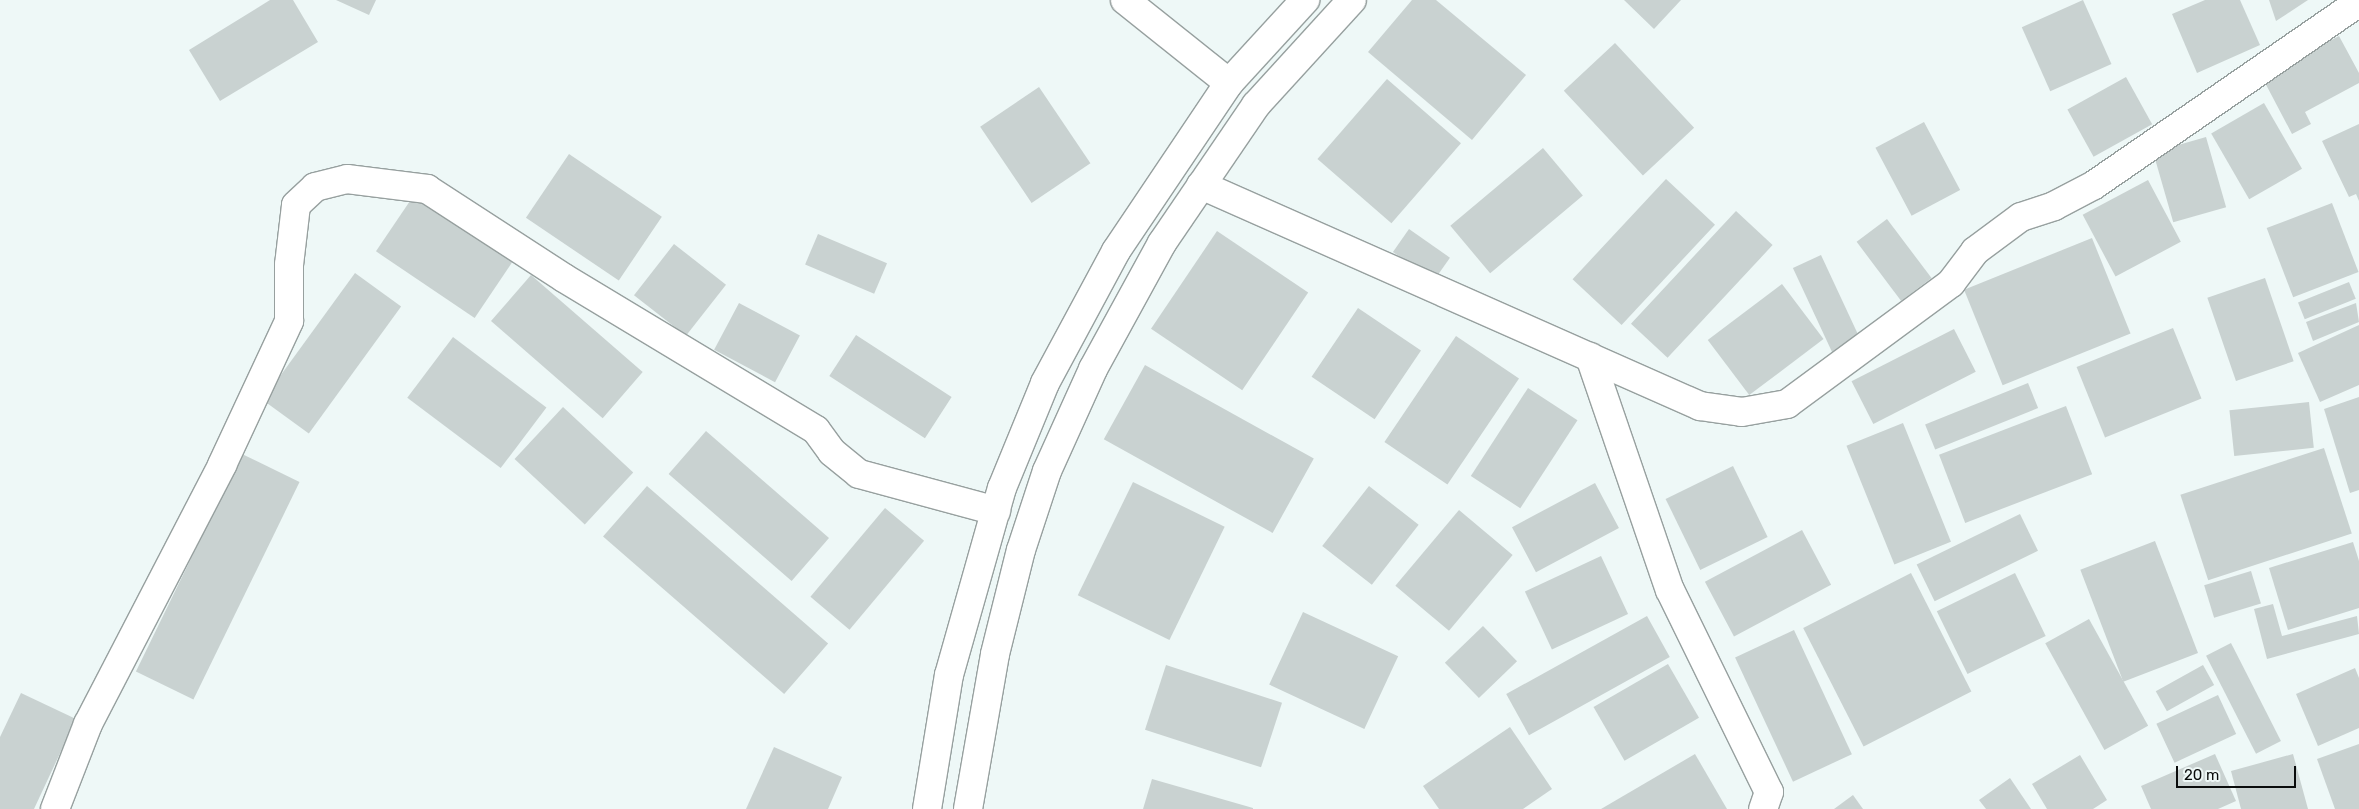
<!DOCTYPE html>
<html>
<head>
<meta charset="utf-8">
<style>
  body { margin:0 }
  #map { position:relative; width:2359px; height:809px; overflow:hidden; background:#eef8f7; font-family:Rubik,sans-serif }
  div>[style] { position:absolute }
  .building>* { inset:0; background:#c9d2d1; transform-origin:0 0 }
  .roads { filter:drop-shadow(1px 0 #97a09f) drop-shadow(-1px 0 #97a09f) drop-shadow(0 1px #97a09f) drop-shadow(0 -1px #97a09f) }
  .street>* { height:28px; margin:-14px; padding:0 14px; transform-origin:14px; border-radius:14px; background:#fff }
  .secondary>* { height:28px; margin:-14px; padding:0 14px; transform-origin:14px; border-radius:14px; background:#fff }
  span { translate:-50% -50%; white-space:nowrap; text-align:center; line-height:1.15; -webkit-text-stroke:4px #eef8f7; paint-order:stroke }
  .scale { position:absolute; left:2176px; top:766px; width:120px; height:22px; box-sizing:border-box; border:2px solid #0a0c0c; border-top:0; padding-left:6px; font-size:15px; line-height:18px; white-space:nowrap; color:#0a0c0c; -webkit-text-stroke:4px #eef8f7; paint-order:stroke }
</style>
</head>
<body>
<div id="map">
  <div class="building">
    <i style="clip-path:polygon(270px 0,293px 0,318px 42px,220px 101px,189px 50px)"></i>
    <i style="clip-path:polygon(336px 0,376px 0,369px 15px)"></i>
    <i style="clip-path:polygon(1412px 0,1436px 0,1526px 75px,1472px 140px,1368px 52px)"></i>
    <i style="clip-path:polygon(1624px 0,1681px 0,1654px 29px)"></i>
    <i style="left:2083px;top:0;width:70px;height:67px;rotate:66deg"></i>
    <i style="clip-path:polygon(2205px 0,2240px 0,2260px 45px,2197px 73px,2172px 14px)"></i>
    <i style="clip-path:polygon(2269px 0,2308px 0,2276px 21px)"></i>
    <i style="clip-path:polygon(2339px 36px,2359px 73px,2359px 83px,2305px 112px,2311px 124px,2292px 134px,2262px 77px)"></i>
    <i style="left:1615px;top:43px;width:116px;height:70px;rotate:47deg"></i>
    <i style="left:2126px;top:77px;width:54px;height:67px;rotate:61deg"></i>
    <i style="left:1387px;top:79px;width:98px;height:106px;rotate:41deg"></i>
    <i style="left:1039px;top:87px;width:92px;height:71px;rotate:56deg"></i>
    <i style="left:2264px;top:103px;width:76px;height:61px;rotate:60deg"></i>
    <i style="left:1924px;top:122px;width:77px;height:55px;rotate:62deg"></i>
    <i style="clip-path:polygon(2359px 124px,2359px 201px,2356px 194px,2349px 197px,2322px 141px)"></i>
    <i style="left:2206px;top:137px;width:73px;height:55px;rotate:74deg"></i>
    <i style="left:1543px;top:148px;width:62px;height:121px;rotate:50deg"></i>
    <i style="left:569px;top:154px;width:112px;height:77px;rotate:34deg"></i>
    <i style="left:1666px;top:179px;width:67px;height:137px;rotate:43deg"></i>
    <i style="left:2148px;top:180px;width:70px;height:74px;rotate:62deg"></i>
    <i style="left:414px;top:195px;width:119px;height:68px;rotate:34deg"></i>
    <i style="left:2332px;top:203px;width:74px;height:70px;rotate:69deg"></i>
    <i style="left:1736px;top:211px;width:50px;height:154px;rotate:43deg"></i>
    <i style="left:1887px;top:219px;width:74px;height:38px;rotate:53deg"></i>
    <i style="left:1409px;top:229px;width:50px;height:28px;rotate:35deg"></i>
    <i style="left:1217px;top:231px;width:110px;height:118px;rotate:34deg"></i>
    <i style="left:818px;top:234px;width:75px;height:33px;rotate:23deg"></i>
    <i style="left:2092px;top:238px;width:103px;height:138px;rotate:68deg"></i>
    <i style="left:674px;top:244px;width:66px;height:65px;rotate:38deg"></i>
    <i style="left:1821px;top:255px;width:94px;height:31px;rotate:65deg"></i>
    <i style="left:355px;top:273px;width:57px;height:157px;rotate:36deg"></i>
    <i style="left:531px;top:275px;width:148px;height:61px;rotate:41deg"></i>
    <i style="left:2265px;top:278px;width:88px;height:61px;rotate:71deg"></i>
    <i style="left:2349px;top:282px;width:18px;height:55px;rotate:68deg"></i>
    <i style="left:1782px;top:284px;width:69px;height:93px;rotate:53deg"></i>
    <i style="left:739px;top:303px;width:69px;height:53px;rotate:28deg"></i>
    <i style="clip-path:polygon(2356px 303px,2359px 322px,2313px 341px,2306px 322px)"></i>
    <i style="left:1358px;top:308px;width:76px;height:83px;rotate:34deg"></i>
    <i style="clip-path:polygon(2359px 325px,2359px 385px,2320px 402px,2298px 353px)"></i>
    <i style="left:2173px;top:328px;width:76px;height:104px;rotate:68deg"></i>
    <i style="left:1954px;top:329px;width:48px;height:115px;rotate:63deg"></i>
    <i style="left:856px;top:335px;width:114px;height:49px;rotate:33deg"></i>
    <i style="left:1456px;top:336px;width:76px;height:128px;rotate:34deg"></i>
    <i style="left:453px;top:337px;width:117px;height:76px;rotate:37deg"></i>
    <i style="left:1145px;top:365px;width:193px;height:85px;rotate:29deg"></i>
    <i style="left:2028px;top:383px;width:27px;height:111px;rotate:68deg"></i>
    <i style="left:1528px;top:388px;width:59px;height:105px;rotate:33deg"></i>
    <i style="clip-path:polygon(2359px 397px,2359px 490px,2350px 493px,2324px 409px)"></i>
    <i style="left:2309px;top:402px;width:46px;height:80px;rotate:84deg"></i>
    <i style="left:2066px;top:406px;width:73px;height:136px;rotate:69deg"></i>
    <i style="left:563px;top:407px;width:96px;height:71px;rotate:43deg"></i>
    <i style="left:1903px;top:423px;width:128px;height:61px;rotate:68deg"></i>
    <i style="left:706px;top:431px;width:163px;height:57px;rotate:41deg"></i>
    <i style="left:2324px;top:448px;width:90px;height:151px;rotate:72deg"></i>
    <i style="left:242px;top:454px;width:64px;height:242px;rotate:26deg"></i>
    <i style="left:1733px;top:466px;width:79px;height:75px;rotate:64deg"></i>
    <i style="left:1133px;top:482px;width:102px;height:126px;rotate:26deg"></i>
    <i style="left:1595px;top:483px;width:51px;height:94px;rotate:62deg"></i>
    <i style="left:647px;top:486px;width:240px;height:67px;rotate:41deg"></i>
    <i style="left:1369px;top:486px;width:63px;height:76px;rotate:38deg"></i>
    <i style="left:885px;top:508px;width:51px;height:116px;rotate:40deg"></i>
    <i style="left:1459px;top:510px;width:70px;height:99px;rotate:40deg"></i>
    <i style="left:2020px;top:514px;width:41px;height:115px;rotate:64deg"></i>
    <i style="left:1802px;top:530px;width:62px;height:110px;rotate:62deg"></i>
    <i style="left:2155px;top:541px;width:120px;height:80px;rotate:69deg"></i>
    <i style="clip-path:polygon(2353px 542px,2359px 561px,2359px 608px,2288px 630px,2269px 568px)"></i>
    <i style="left:1601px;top:556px;width:64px;height:84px;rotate:65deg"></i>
    <i style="left:2251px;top:571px;width:34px;height:49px;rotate:73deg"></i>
    <i style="left:1911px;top:573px;width:133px;height:121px;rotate:63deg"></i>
    <i style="left:2015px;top:573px;width:70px;height:87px;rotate:64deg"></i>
    <i style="clip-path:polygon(2273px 604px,2282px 636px,2357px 616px,2359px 634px,2267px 659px,2254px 609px)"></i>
    <i style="left:1303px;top:612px;width:105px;height:80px;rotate:25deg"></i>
    <i style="left:1647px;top:616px;width:47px;height:161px;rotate:61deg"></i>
    <i style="left:2089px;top:619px;width:122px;height:50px;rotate:61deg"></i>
    <i style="left:1483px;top:626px;width:49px;height:53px;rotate:46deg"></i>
    <i style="left:1794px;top:630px;width:137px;height:65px;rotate:65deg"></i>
    <i style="left:2231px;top:643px;width:110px;height:28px;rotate:63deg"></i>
    <i style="left:1668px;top:664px;width:62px;height:86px;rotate:60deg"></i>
    <i style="left:1166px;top:665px;width:122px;height:68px;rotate:18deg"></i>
    <i style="left:2203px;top:665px;width:23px;height:54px;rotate:61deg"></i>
    <i style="clip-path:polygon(2355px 668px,2359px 678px,2359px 728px,2318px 746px,2296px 694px)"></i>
    <i style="clip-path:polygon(21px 693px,76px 719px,34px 809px,0 809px,0 737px)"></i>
    <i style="left:2218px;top:695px;width:43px;height:68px;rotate:65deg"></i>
    <i style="clip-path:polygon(1510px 727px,1552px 789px,1523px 809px,1439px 809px,1423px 786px)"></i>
    <i style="clip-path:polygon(2359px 744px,2359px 809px,2335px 809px,2317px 759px)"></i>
    <i style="clip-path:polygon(774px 747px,842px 777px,828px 809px,746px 809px)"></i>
    <i style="clip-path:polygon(1695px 754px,1727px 809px,1601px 809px)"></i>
    <i style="clip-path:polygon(2215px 754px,2236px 801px,2218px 809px,2151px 809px,2141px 786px)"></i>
    <i style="clip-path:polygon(2293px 754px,2308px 809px,2241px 809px,2231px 771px)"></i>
    <i style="clip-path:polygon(2080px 755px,2107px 800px,2093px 809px,2047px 809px,2032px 784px)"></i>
    <i style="clip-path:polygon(2010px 778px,2031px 809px,1986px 809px,1979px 800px)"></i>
    <i style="clip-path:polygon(1152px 779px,1253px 808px,1253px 809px,1143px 809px)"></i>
    <i style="clip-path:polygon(1853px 795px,1863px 809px,1834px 809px)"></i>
  </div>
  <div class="roads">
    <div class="street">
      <i style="left:1125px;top:0;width:133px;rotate:38.6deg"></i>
      <i style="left:1201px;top:185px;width:546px;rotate:23.89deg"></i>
      <i style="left:1700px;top:406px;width:42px;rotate:8.1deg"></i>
      <i style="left:1742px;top:412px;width:46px;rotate:-10.1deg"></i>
      <i style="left:1787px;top:404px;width:204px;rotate:-36.4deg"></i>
      <i style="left:1951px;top:283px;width:40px;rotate:-53deg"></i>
      <i style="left:1975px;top:251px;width:57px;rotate:-36.5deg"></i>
      <i style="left:2021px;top:217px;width:35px;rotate:-18deg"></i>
      <i style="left:2054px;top:206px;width:45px;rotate:-27.7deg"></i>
      <i style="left:2094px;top:185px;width:322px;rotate:-34.6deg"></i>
      <i style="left:1590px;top:357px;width:246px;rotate:71.1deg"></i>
      <i style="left:1670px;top:590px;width:225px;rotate:63.9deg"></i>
      <i style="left:1769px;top:792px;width:18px;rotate:109deg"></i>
      <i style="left:55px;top:809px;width:91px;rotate:-68.8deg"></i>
      <i style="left:88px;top:724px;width:292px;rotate:-62.6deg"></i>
      <i style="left:222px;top:465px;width:159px;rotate:-65deg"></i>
      <i style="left:289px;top:321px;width:56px;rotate:-90deg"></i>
      <i style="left:289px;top:265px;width:60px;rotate:-83.3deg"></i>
      <i style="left:296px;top:205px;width:26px;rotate:-43deg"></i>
      <i style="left:315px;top:187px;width:33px;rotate:-14deg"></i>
      <i style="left:347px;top:179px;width:81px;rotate:7.1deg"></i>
      <i style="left:427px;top:189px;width:163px;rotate:33deg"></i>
      <i style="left:564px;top:278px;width:294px;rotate:31.1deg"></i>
      <i style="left:816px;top:430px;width:27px;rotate:54deg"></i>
      <i style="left:832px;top:452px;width:35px;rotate:39deg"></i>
      <i style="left:859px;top:474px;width:142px;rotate:15.1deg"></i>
    </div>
    <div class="secondary">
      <i style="left:927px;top:809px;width:136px;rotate:-80.7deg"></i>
      <i style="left:949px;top:675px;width:194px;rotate:-74.2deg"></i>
      <i style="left:1002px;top:488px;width:113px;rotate:-67.7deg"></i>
      <i style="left:1045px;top:383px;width:150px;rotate:-61.7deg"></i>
      <i style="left:1116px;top:251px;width:202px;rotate:-56.1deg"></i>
      <i style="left:1229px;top:83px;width:113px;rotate:-47.5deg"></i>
      <i style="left:968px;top:809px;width:157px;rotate:-80.1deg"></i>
      <i style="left:995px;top:654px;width:107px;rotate:-76deg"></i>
      <i style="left:1021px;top:550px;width:83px;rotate:-71.8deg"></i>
      <i style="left:1047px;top:471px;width:112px;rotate:-65.7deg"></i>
      <i style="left:1093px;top:369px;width:144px;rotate:-61.3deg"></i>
      <i style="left:1162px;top:243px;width:167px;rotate:-55.7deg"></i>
      <i style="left:1256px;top:105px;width:142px;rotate:-47.6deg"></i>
    </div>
  </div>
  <div class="scale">20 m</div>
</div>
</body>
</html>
